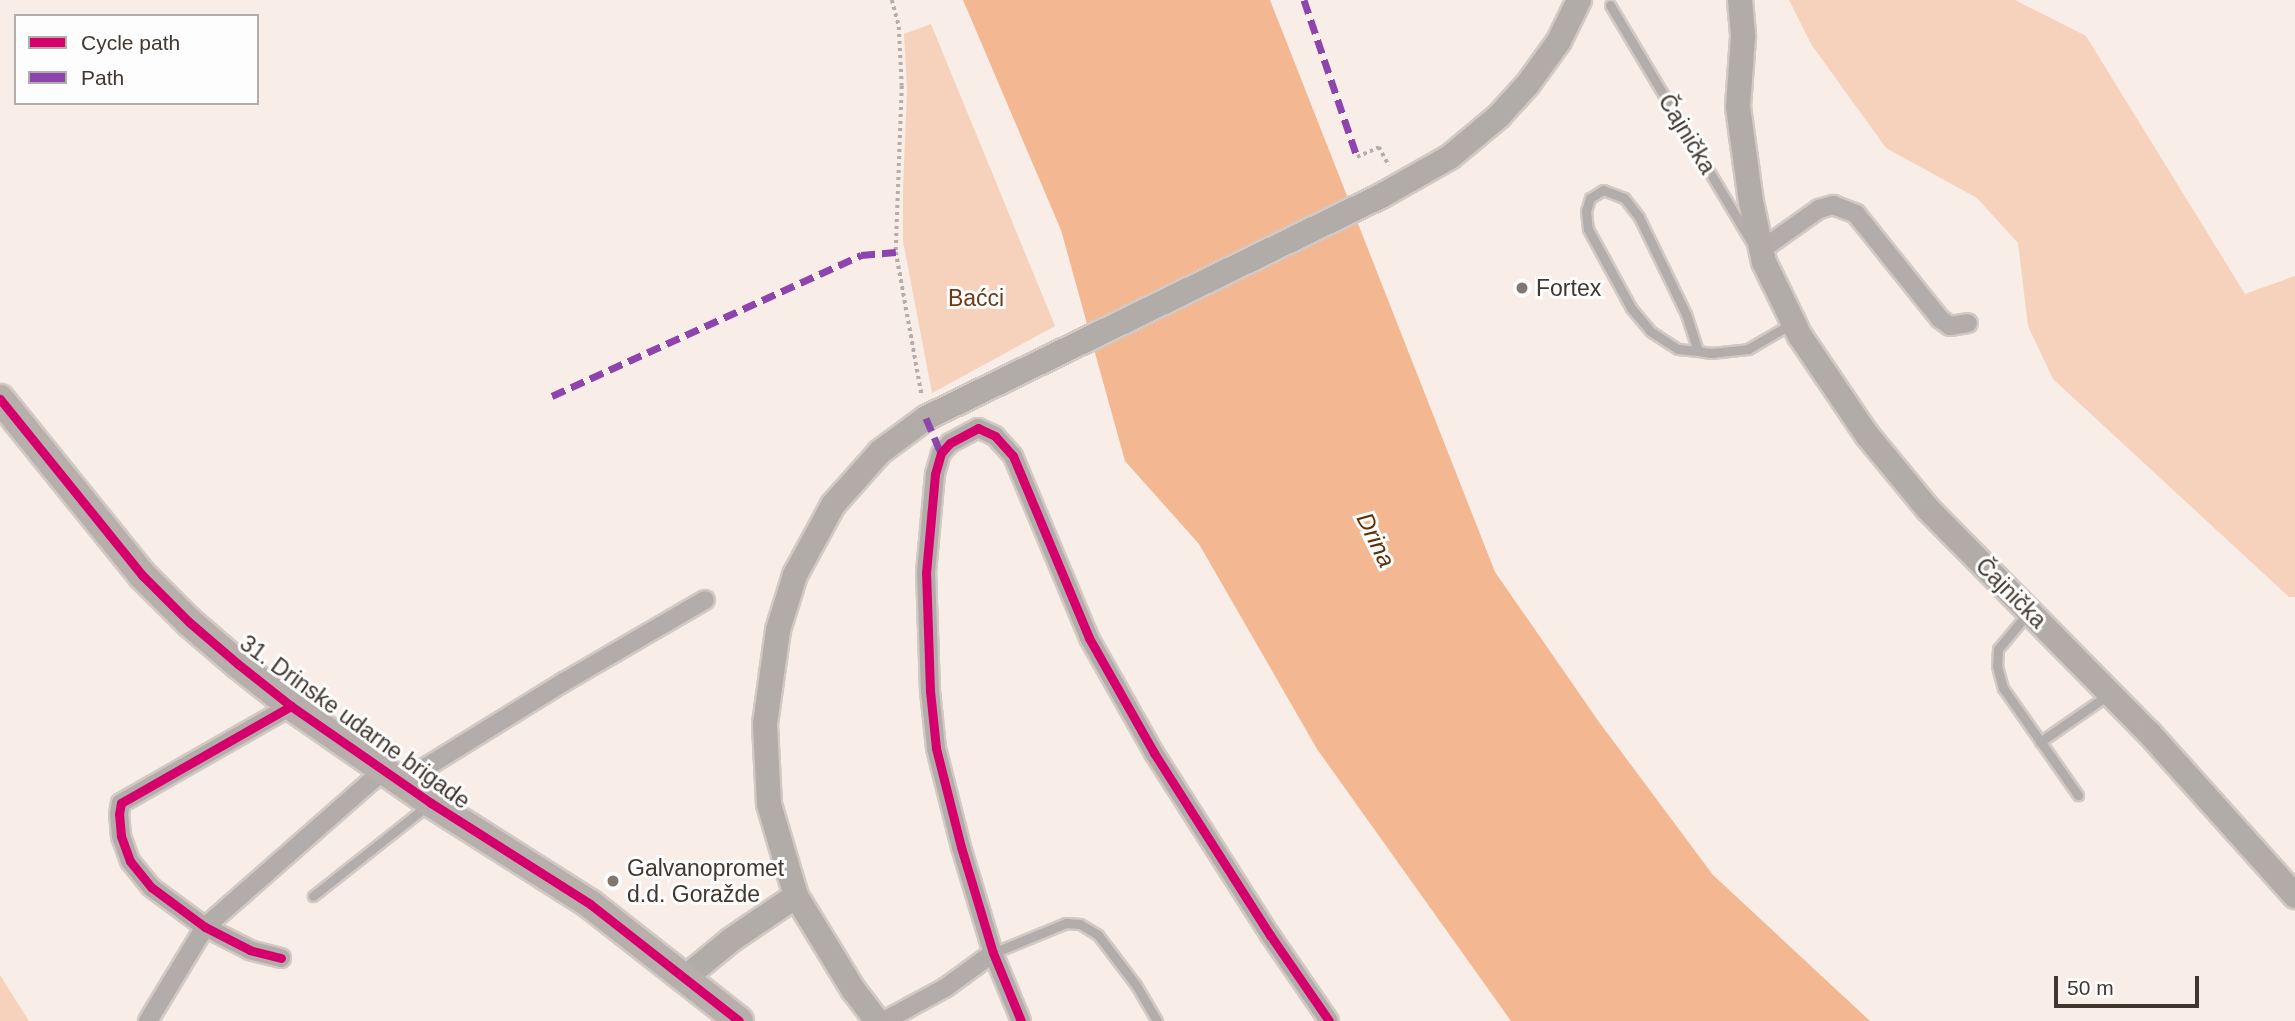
<!DOCTYPE html>
<html>
<head>
<meta charset="utf-8">
<style>
  body { margin:0 }
  #map { position:relative; width:2295px; height:1021px; overflow:hidden; background:#f8ede7; font-family:Helvetica,sans-serif }
  div>[style] { position:absolute }
  .green>* { inset:0; background:#f6d2bc }
  .water>* { inset:0; background:#f3b892 }
  .path>* { height:3.5px; margin-top:-1.75px; transform-origin:0; background:repeating-linear-gradient(90deg,#b4aeaa 0 3.5px,transparent 0 7px) }
  .roads { filter:drop-shadow(2px 0 #d2c9c4) drop-shadow(-2px 0 #d2c9c4) drop-shadow(0 2px #d2c9c4) drop-shadow(0 -2px #d2c9c4) }
  .lane>* { height:9px; margin:-4.5px; padding:0 4.5px; transform-origin:4.5px; border-radius:4.5px; background:#b2adaa }
  .street>* { height:18px; margin:-9px; padding:0 9px; transform-origin:9px; border-radius:9px; background:#b2adaa }
  .secondary>* { height:24px; margin:-12px; padding:0 12px; transform-origin:12px; border-radius:12px; background:#b2aca8 }
  .primary>* { height:28px; margin:-14px; padding:0 14px; transform-origin:14px; border-radius:14px; background:#b7afab }
  .quiet>* { height:7px; margin-top:-3.5px; transform-origin:0; background:repeating-linear-gradient(90deg,#8e44ad 0 14px,transparent 0 21px) }
  .cycleway>* { height:9px; margin:-4.5px; padding:0 4.5px; transform-origin:4.5px; border-radius:4.5px; background:#d6006c }
  .dots>* { width:19px; height:19px; translate:-50% -50%; box-sizing:border-box; border:4px solid #fdfdfd; border-radius:50% }
  span { translate:-50% -50%; white-space:nowrap; text-align:center; line-height:1.15; -webkit-text-stroke:6px #fdfdfd; paint-order:stroke }
  .street-label { font-size:23px; color:#42372f }
  .poi-label { font-size:23px; color:#42372f }
  .left { translate:0 -50%; text-align:left }
  .park-label { font-size:23px; color:#6e3b15 }
  .water-label { font-size:24px; color:#623006; font-style:italic }
  .legend { position:absolute; left:14px; top:14px; width:245px; height:91px; box-sizing:border-box; background:#fdfdfd; border:2px solid #b2aeab; margin:0; padding:9px 12px; list-style:none; font-size:21px; color:#42372f }
  .legend li { display:flex; align-items:center; gap:14px; height:35px }
  .legend b { width:35px; border:2px solid #b2aeab }
  .scale { position:absolute; left:2054px; top:976px; width:145px; height:32px; box-sizing:border-box; border:4px solid #42372f; border-top:0; padding-left:9px; font-size:21px; line-height:24px; white-space:nowrap; color:#42372f; -webkit-text-stroke:5px #fdfdfd; paint-order:stroke }
</style>
</head>
<body>
<div id="map">
  <div class="green">
    <i style="clip-path:polygon(1789px 0,2015px 0,2086px 36px,2245px 294px,2295px 276px,2295px 597px,2289px 597px,2053px 379px,2028px 326px,2018px 243px,1977px 198px,1886px 148px,1811px 44px)"></i>
    <i style="clip-path:polygon(931px 24px,1055px 326px,932px 393px,903px 241px,903px 190px,907px 89px,904px 34px)"></i>
    <i style="clip-path:polygon(0 975px,29px 1021px,0 1021px)"></i>
  </div>
  <div class="water">
    <i style="clip-path:polygon(963px 0,1270px 0,1495px 572px,1599px 722px,1713px 875px,1870px 1021px,1511px 1021px,1317px 749px,1199px 544px,1125px 461px,1061px 230px)"></i>
  </div>
  <div class="path">
    <i style="left:892px;top:0;width:28px;rotate:75deg"></i>
    <i style="left:899px;top:27px;width:59px;rotate:87.1deg"></i>
    <i style="left:902px;top:86px;width:166px;rotate:92.1deg"></i>
    <i style="left:896px;top:252px;width:147px;rotate:79.8deg"></i>
    <i style="left:1357px;top:157px;width:24px;rotate:-24deg"></i>
    <i style="left:1379px;top:147px;width:21px;rotate:62deg"></i>
  </div>
  <div class="roads">
    <div class="lane">
      <i style="left:1610px;top:5px;width:274px;rotate:59.2deg"></i>
      <i style="left:1698px;top:351px;width:39px;rotate:-108deg"></i>
      <i style="left:1686px;top:314px;width:108px;rotate:-115.9deg"></i>
      <i style="left:1639px;top:217px;width:24px;rotate:-128deg"></i>
      <i style="left:1624px;top:198px;width:22px;rotate:-159deg"></i>
      <i style="left:1603px;top:190px;width:15px;rotate:148deg"></i>
      <i style="left:1590px;top:198px;width:14px;rotate:107deg"></i>
      <i style="left:1586px;top:211px;width:18px;rotate:84deg"></i>
      <i style="left:1588px;top:229px;width:90px;rotate:61.4deg"></i>
      <i style="left:1631px;top:308px;width:30px;rotate:50deg"></i>
      <i style="left:1650px;top:331px;width:33px;rotate:33deg"></i>
      <i style="left:1678px;top:349px;width:20px;rotate:6deg"></i>
      <i style="left:1698px;top:351px;width:13px;rotate:9deg"></i>
      <i style="left:1711px;top:353px;width:37px;rotate:-6deg"></i>
      <i style="left:1748px;top:349px;width:50px;rotate:-30.2deg"></i>
      <i style="left:2028px;top:613px;width:47px;rotate:129.8deg"></i>
      <i style="left:1998px;top:649px;width:17px;rotate:93deg"></i>
      <i style="left:1997px;top:666px;width:23px;rotate:75deg"></i>
      <i style="left:2003px;top:688px;width:131px;rotate:55deg"></i>
      <i style="left:2040px;top:742px;width:83px;rotate:-34.7deg"></i>
      <i style="left:313px;top:896px;width:145px;rotate:-38.3deg"></i>
      <i style="left:993px;top:953px;width:79px;rotate:-22.3deg"></i>
      <i style="left:1066px;top:923px;width:14px;rotate:4deg"></i>
      <i style="left:1080px;top:924px;width:21px;rotate:31deg"></i>
      <i style="left:1098px;top:935px;width:63px;rotate:52.8deg"></i>
      <i style="left:1136px;top:985px;width:42px;rotate:59.7deg"></i>
    </div>
    <div class="street">
      <i style="left:1761px;top:250px;width:71px;rotate:-35.3deg"></i>
      <i style="left:1819px;top:209px;width:15px;rotate:-16deg"></i>
      <i style="left:1833px;top:205px;width:25px;rotate:21deg"></i>
      <i style="left:1856px;top:214px;width:134px;rotate:51.3deg"></i>
      <i style="left:1940px;top:319px;width:12px;rotate:35deg"></i>
      <i style="left:1950px;top:326px;width:18px;rotate:-9deg"></i>
      <i style="left:402px;top:782px;width:190px;rotate:-31.7deg"></i>
      <i style="left:564px;top:682px;width:163px;rotate:-30.2deg"></i>
      <i style="left:281px;top:958px;width:32px;rotate:-166deg"></i>
      <i style="left:250px;top:950px;width:51px;rotate:-152.9deg"></i>
      <i style="left:205px;top:927px;width:67px;rotate:-143.5deg"></i>
      <i style="left:151px;top:887px;width:33px;rotate:-129deg"></i>
      <i style="left:130px;top:861px;width:27px;rotate:-110deg"></i>
      <i style="left:121px;top:836px;width:22px;rotate:-95deg"></i>
      <i style="left:119px;top:814px;width:11px;rotate:-80deg"></i>
      <i style="left:121px;top:803px;width:196px;rotate:-29.7deg"></i>
      <i style="left:148px;top:1021px;width:110px;rotate:-58.8deg"></i>
      <i style="left:205px;top:927px;width:238px;rotate:-41.3deg"></i>
      <i style="left:884px;top:1021px;width:69px;rotate:-28.4deg"></i>
      <i style="left:945px;top:988px;width:59px;rotate:-36.1deg"></i>
      <i style="left:1021px;top:1021px;width:74px;rotate:-112.4deg"></i>
      <i style="left:993px;top:953px;width:111px;rotate:-106.8deg"></i>
      <i style="left:961px;top:847px;width:102px;rotate:-104.2deg"></i>
      <i style="left:936px;top:748px;width:57px;rotate:-96deg"></i>
      <i style="left:930px;top:691px;width:118px;rotate:-91.9deg"></i>
      <i style="left:926px;top:573px;width:99px;rotate:-84.8deg"></i>
      <i style="left:935px;top:474px;width:22px;rotate:-74deg"></i>
      <i style="left:941px;top:453px;width:13px;rotate:-48deg"></i>
      <i style="left:950px;top:443px;width:32px;rotate:-28deg"></i>
      <i style="left:978px;top:428px;width:19px;rotate:25deg"></i>
      <i style="left:995px;top:436px;width:27px;rotate:48deg"></i>
      <i style="left:1013px;top:456px;width:197px;rotate:67.3deg"></i>
      <i style="left:1089px;top:638px;width:132px;rotate:60.5deg"></i>
      <i style="left:1154px;top:753px;width:216px;rotate:57.5deg"></i>
      <i style="left:1270px;top:935px;width:104px;rotate:55.5deg"></i>
    </div>
    <div class="secondary">
      <i style="left:1740px;top:0;width:37px;rotate:85deg"></i>
      <i style="left:1743px;top:37px;width:70px;rotate:94.1deg"></i>
      <i style="left:1738px;top:107px;width:96px;rotate:82.2deg"></i>
      <i style="left:1751px;top:202px;width:61px;rotate:77.8deg"></i>
      <i style="left:1764px;top:262px;width:82px;rotate:64.1deg"></i>
      <i style="left:1800px;top:336px;width:120px;rotate:55.9deg"></i>
      <i style="left:1867px;top:435px;width:96px;rotate:50.5deg"></i>
      <i style="left:1928px;top:509px;width:315px;rotate:45.4deg"></i>
      <i style="left:2149px;top:733px;width:219px;rotate:48.1deg"></i>
      <i style="left:686px;top:977px;width:58px;rotate:-39.4deg"></i>
      <i style="left:731px;top:940px;width:78px;rotate:-34.1deg"></i>
      <i style="left:877px;top:1021px;width:38px;rotate:-127deg"></i>
      <i style="left:854px;top:991px;width:111px;rotate:-121.4deg"></i>
      <i style="left:796px;top:896px;width:96px;rotate:-106.4deg"></i>
      <i style="left:769px;top:804px;width:80px;rotate:-92.9deg"></i>
      <i style="left:765px;top:724px;width:95px;rotate:-82.1deg"></i>
      <i style="left:778px;top:630px;width:58px;rotate:-72.8deg"></i>
      <i style="left:795px;top:575px;width:80px;rotate:-61.5deg"></i>
      <i style="left:833px;top:505px;width:71px;rotate:-48.4deg"></i>
      <i style="left:880px;top:452px;width:57px;rotate:-36.5deg"></i>
      <i style="left:926px;top:418px;width:506px;rotate:-26.01deg"></i>
      <i style="left:1381px;top:196px;width:79px;rotate:-29.5deg"></i>
      <i style="left:1450px;top:157px;width:64px;rotate:-39.9deg"></i>
      <i style="left:1499px;top:116px;width:43px;rotate:-47.8deg"></i>
      <i style="left:1528px;top:84px;width:53px;rotate:-54.2deg"></i>
      <i style="left:1559px;top:41px;width:46px;rotate:-64deg"></i>
    </div>
    <div class="primary">
      <i style="left:0;top:399px;width:226px;rotate:51.1deg"></i>
      <i style="left:142px;top:575px;width:66px;rotate:45deg"></i>
      <i style="left:189px;top:622px;width:65px;rotate:40.6deg"></i>
      <i style="left:238px;top:664px;width:68px;rotate:38.4deg"></i>
      <i style="left:291px;top:706px;width:170px;rotate:34.7deg"></i>
      <i style="left:431px;top:803px;width:188px;rotate:32.4deg"></i>
      <i style="left:590px;top:904px;width:189px;rotate:38.1deg"></i>
    </div>
  </div>
  <div class="quiet">
    <i style="left:1304px;top:0;width:166px;rotate:71.3deg"></i>
    <i style="left:552px;top:396px;width:340px;rotate:-24.5deg"></i>
    <i style="left:861px;top:255px;width:35px;rotate:-5deg"></i>
    <i style="left:926px;top:418px;width:38px;rotate:67deg"></i>
  </div>
  <div class="cycleway">
    <i style="left:0;top:399px;width:226px;rotate:51.1deg"></i>
    <i style="left:142px;top:575px;width:66px;rotate:45deg"></i>
    <i style="left:189px;top:622px;width:65px;rotate:40.6deg"></i>
    <i style="left:238px;top:664px;width:68px;rotate:38.4deg"></i>
    <i style="left:291px;top:706px;width:170px;rotate:34.7deg"></i>
    <i style="left:431px;top:803px;width:188px;rotate:32.4deg"></i>
    <i style="left:590px;top:904px;width:189px;rotate:38.1deg"></i>
    <i style="left:281px;top:958px;width:32px;rotate:-166deg"></i>
    <i style="left:250px;top:950px;width:51px;rotate:-152.9deg"></i>
    <i style="left:205px;top:927px;width:67px;rotate:-143.5deg"></i>
    <i style="left:151px;top:887px;width:33px;rotate:-129deg"></i>
    <i style="left:130px;top:861px;width:27px;rotate:-110deg"></i>
    <i style="left:121px;top:836px;width:22px;rotate:-95deg"></i>
    <i style="left:119px;top:814px;width:11px;rotate:-80deg"></i>
    <i style="left:121px;top:803px;width:196px;rotate:-29.7deg"></i>
    <i style="left:1021px;top:1021px;width:74px;rotate:-112.4deg"></i>
    <i style="left:993px;top:953px;width:111px;rotate:-106.8deg"></i>
    <i style="left:961px;top:847px;width:102px;rotate:-104.2deg"></i>
    <i style="left:936px;top:748px;width:57px;rotate:-96deg"></i>
    <i style="left:930px;top:691px;width:118px;rotate:-91.9deg"></i>
    <i style="left:926px;top:573px;width:99px;rotate:-84.8deg"></i>
    <i style="left:935px;top:474px;width:22px;rotate:-74deg"></i>
    <i style="left:941px;top:453px;width:13px;rotate:-48deg"></i>
    <i style="left:950px;top:443px;width:32px;rotate:-28deg"></i>
    <i style="left:978px;top:428px;width:19px;rotate:25deg"></i>
    <i style="left:995px;top:436px;width:27px;rotate:48deg"></i>
    <i style="left:1013px;top:456px;width:197px;rotate:67.3deg"></i>
    <i style="left:1089px;top:638px;width:132px;rotate:60.5deg"></i>
    <i style="left:1154px;top:753px;width:216px;rotate:57.5deg"></i>
    <i style="left:1270px;top:935px;width:104px;rotate:55.5deg"></i>
  </div>
  <div class="dots">
    <i style="left:1522px;top:288px;background:#82776f"></i>
    <i style="left:613px;top:881px;background:#82776f"></i>
  </div>
  <div class="street-label">
    <span style="left:1687px;top:134px;rotate:59deg">Čajnička</span>
    <span style="left:2011px;top:593px;rotate:45deg">Čajnička</span>
    <span style="left:355px;top:722px;rotate:36deg">31. Drinske udarne brigade</span>
  </div>
  <div class="poi-label">
    <span class="left" style="left:1536px;top:288px">Fortex</span>
    <span class="left" style="left:627px;top:881px">Galvanopromet<br>d.d. Goražde</span>
  </div>
  <div class="park-label">
    <span style="left:976px;top:298px">Baćci</span>
  </div>
  <div class="water-label">
    <span style="left:1376px;top:540px;rotate:64deg">Drina</span>
  </div>
  <ul class="legend">
  <li><b style="height:9px;background:#d6006c"></b>Cycle path</li>
  <li><b style="height:9px;background:#8e44ad"></b>Path</li>
  </ul>
  <div class="scale">50 m</div>
</div>
</body>
</html>
